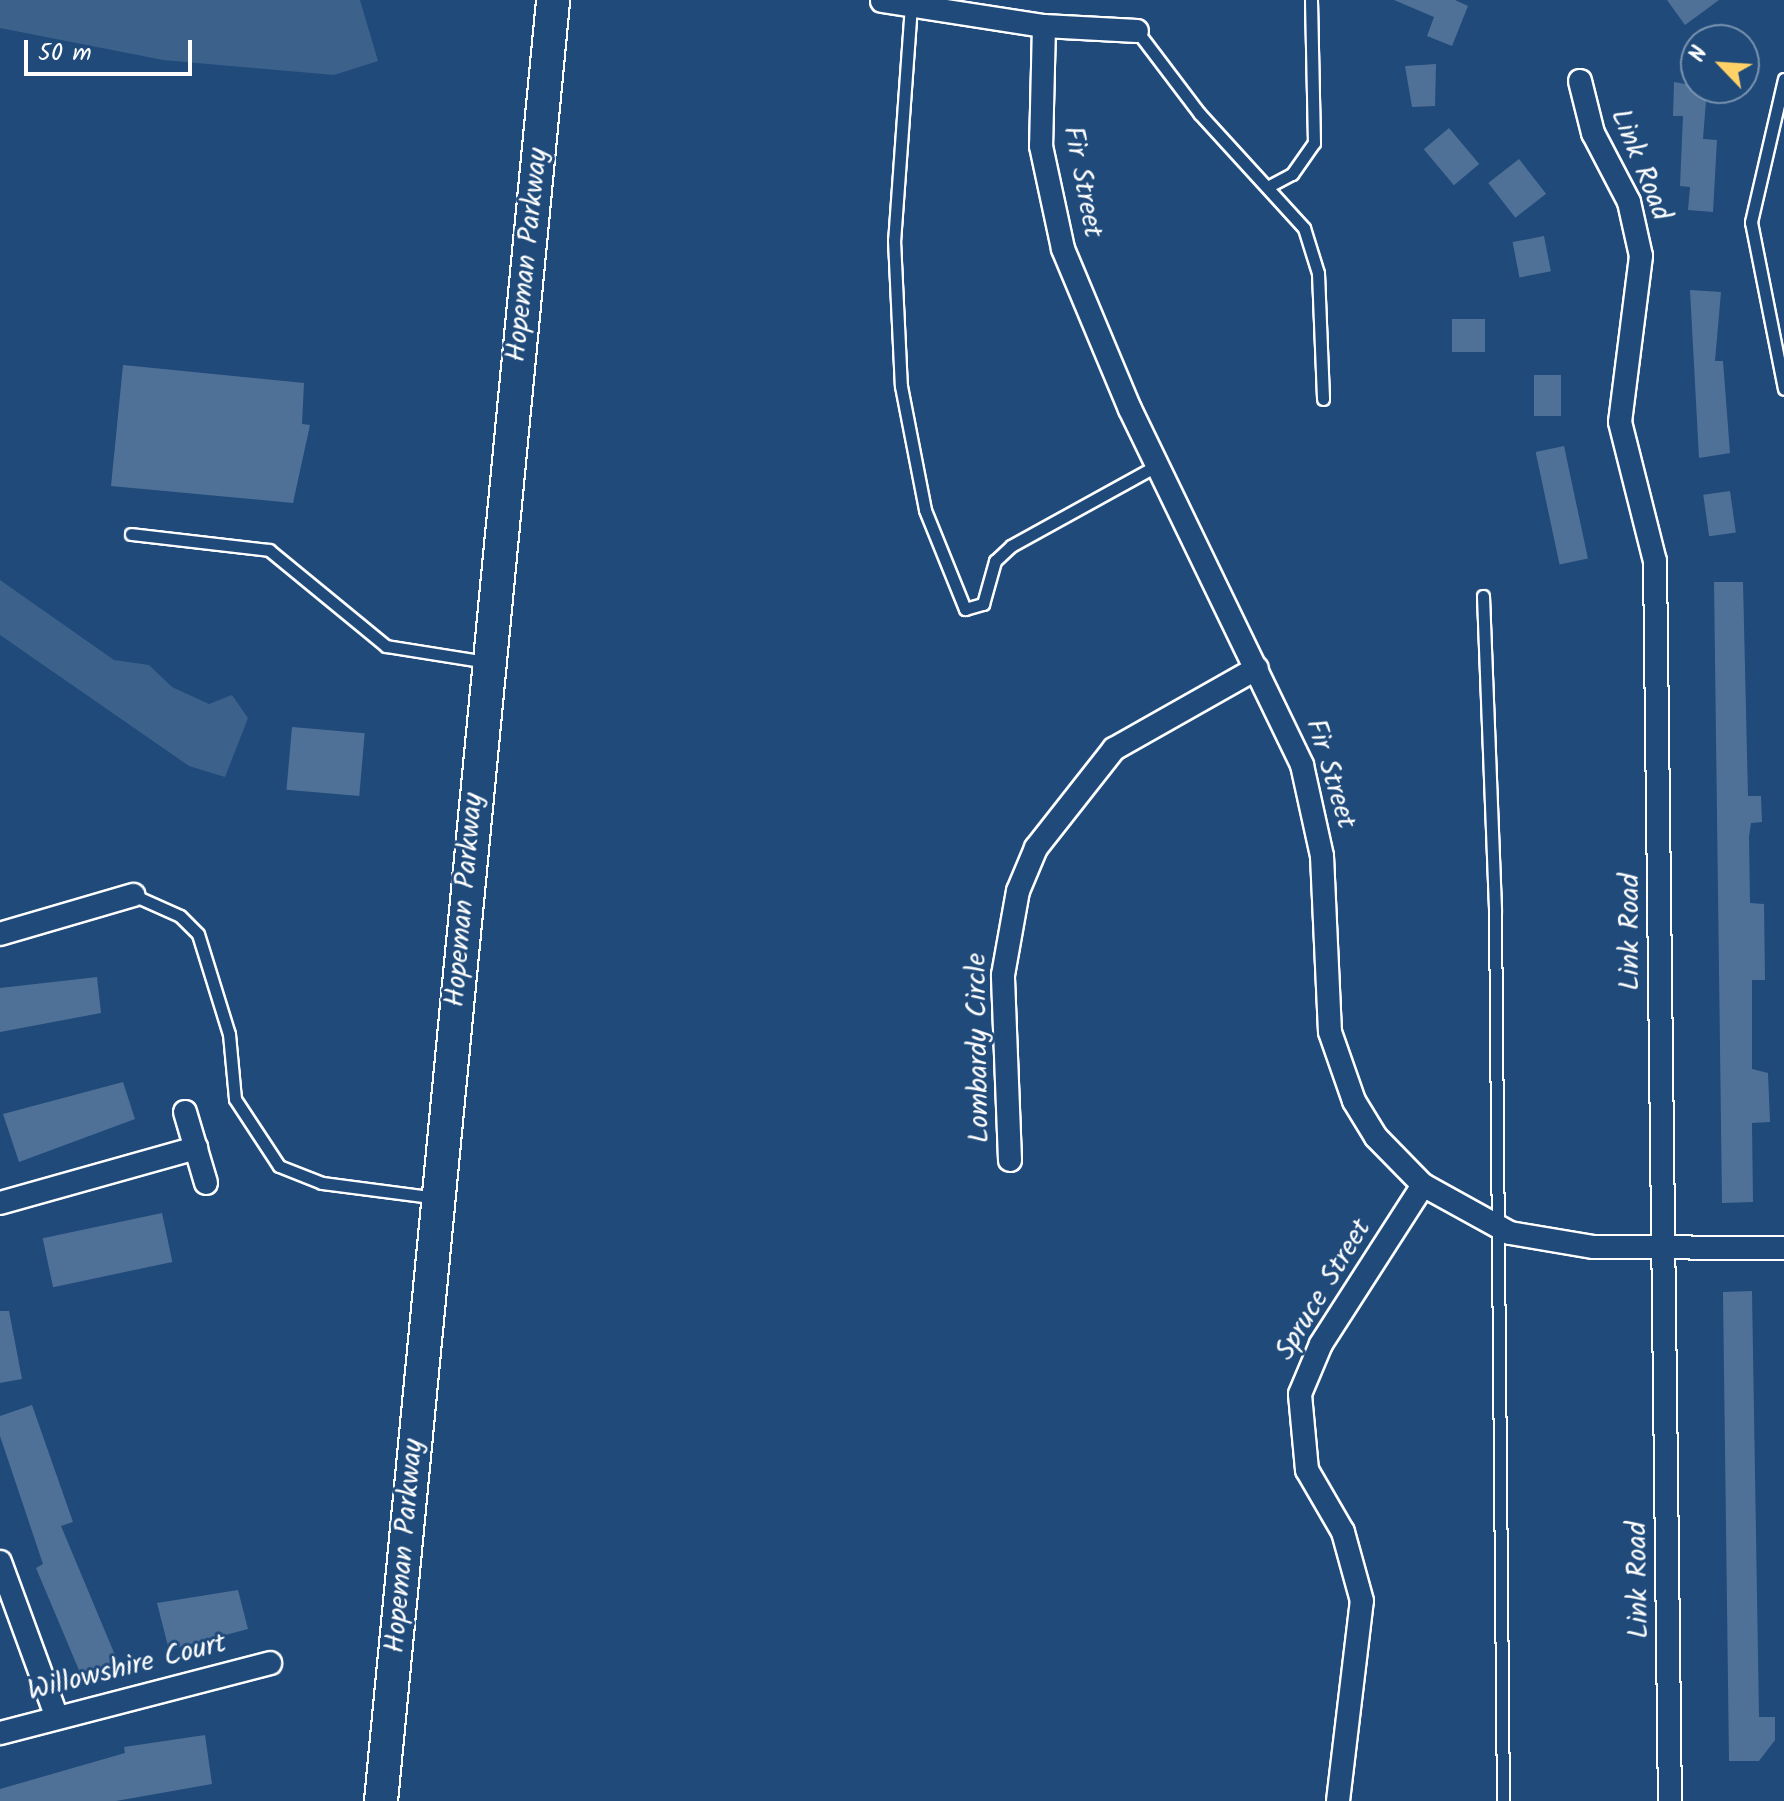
<!DOCTYPE html>
<html>
<head>
<meta charset="utf-8">
<style>
  body { margin:0 }
  #map { position:relative; width:1784px; height:1801px; overflow:hidden; background:#1f4a7a; font-family:Kalam,sans-serif }
  div>[style] { position:absolute }
  .green>* { inset:0; background:#3c618b }
  .building>* { inset:0; background:#507197; transform-origin:0 0 }
  .roads { filter:drop-shadow(2px 0 #fff) drop-shadow(-2px 0 #fff) drop-shadow(0 2px #fff) drop-shadow(0 -2px #fff) }
  .lane>* { height:11px; margin:-5.5px; padding:0 5.5px; transform-origin:5.5px; border-radius:5.5px; background:#1f4a7a }
  .street>* { height:22px; margin:-11px; padding:0 11px; transform-origin:11px; border-radius:11px; background:#1f4a7a }
  .secondary>* { height:32px; margin:-16px; padding:0 16px; transform-origin:16px; border-radius:16px; background:#1f4a7a }
  span { translate:-50% -50%; white-space:nowrap; text-align:center; line-height:1.15; -webkit-text-stroke:6px #1f4a7a; paint-order:stroke }
  .street-label { font-size:28px; color:#fff }
  .north { position:absolute; left:1680px; top:24px; width:80px; height:80px; box-sizing:border-box; background:#1f4a7a; border:2px solid #7992af; border-radius:50%; rotate:295deg; font-size:22px; font-weight:700; line-height:32px; text-align:center; color:#fff }
  .north::after { content:''; display:block; margin:auto; width:28px; height:36px; background:#ffd166; clip-path:polygon(50% 0,100% 100%,50% 72%,0 100%) }
  .scale { position:absolute; left:24px; top:40px; width:168px; height:36px; box-sizing:border-box; border:4px solid #fff; border-top:0; padding-left:10px; font-size:24px; line-height:28px; white-space:nowrap; color:#fff; -webkit-text-stroke:6px #1f4a7a; paint-order:stroke }
</style>
</head>
<body>
<div id="map">
  <div class="green">
    <i style="clip-path:polygon(0 0,360px 0,378px 61px,334px 75px,163px 60px,0 28px)"></i>
    <i style="clip-path:polygon(0 580px,114px 660px,149px 665px,172px 687px,209px 704px,232px 695px,248px 718px,225px 777px,189px 766px,0 635px)"></i>
  </div>
  <div class="building">
    <i style="clip-path:polygon(1394px 0,1455px 0,1468px 6px,1452px 46px,1427px 36px,1434px 17px)"></i>
    <i style="clip-path:polygon(1667px 0,1719px 0,1685px 25px)"></i>
    <i style="clip-path:polygon(1436px 64px,1435px 106px,1412px 107px,1405px 66px)"></i>
    <i style="clip-path:polygon(1674px 82px,1707px 88px,1703px 139px,1717px 140px,1713px 212px,1688px 210px,1690px 187px,1680px 186px,1683px 116px,1673px 116px)"></i>
    <i style="left:1449px;top:128px;width:47px;height:33px;rotate:50deg"></i>
    <i style="left:1519px;top:159px;width:44px;height:39px;rotate:52deg"></i>
    <i style="left:1544px;top:236px;width:36px;height:32px;rotate:79deg"></i>
    <i style="clip-path:polygon(1690px 290px,1721px 292px,1715px 361px,1723px 361px,1730px 453px,1699px 458px)"></i>
    <i style="left:1452px;top:319px;width:33px;height:33px"></i>
    <i style="clip-path:polygon(123px 365px,304px 383px,302px 424px,310px 425px,293px 503px,111px 486px)"></i>
    <i style="left:1534px;top:375px;width:27px;height:41px"></i>
    <i style="left:1564px;top:446px;width:115px;height:29px;rotate:78deg"></i>
    <i style="left:1730px;top:491px;width:42px;height:27px;rotate:82deg"></i>
    <i style="clip-path:polygon(1714px 582px,1743px 582px,1748px 796px,1761px 796px,1762px 822px,1751px 823px,1749px 837px,1750px 903px,1764px 904px,1765px 980px,1752px 980px,1752px 1069px,1768px 1073px,1770px 1122px,1752px 1123px,1753px 1202px,1722px 1203px)"></i>
    <i style="left:292px;top:727px;width:73px;height:63px;rotate:5deg"></i>
    <i style="clip-path:polygon(97px 977px,101px 1013px,0 1032px,0 988px)"></i>
    <i style="clip-path:polygon(123px 1082px,135px 1119px,19px 1162px,3px 1114px)"></i>
    <i style="left:162px;top:1213px;width:50px;height:122px;rotate:78deg"></i>
    <i style="clip-path:polygon(1752px 1291px,1759px 1717px,1775px 1717px,1775px 1740px,1759px 1761px,1729px 1761px,1723px 1292px)"></i>
    <i style="clip-path:polygon(0 1311px,9px 1311px,22px 1379px,0 1383px)"></i>
    <i style="clip-path:polygon(32px 1405px,73px 1522px,61px 1526px,120px 1667px,84px 1682px,36px 1568px,43px 1564px,0 1436px,0 1416px)"></i>
    <i style="clip-path:polygon(238px 1590px,248px 1629px,169px 1650px,157px 1603px)"></i>
    <i style="clip-path:polygon(205px 1735px,212px 1784px,116px 1801px,0 1801px,0 1789px,125px 1753px,124px 1747px)"></i>
  </div>
  <div class="roads">
    <div class="lane">
      <i style="left:911px;top:5px;width:236px;rotate:94.1deg"></i>
      <i style="left:894px;top:240px;width:146px;rotate:87.3deg"></i>
      <i style="left:901px;top:386px;width:126px;rotate:79deg"></i>
      <i style="left:925px;top:510px;width:107px;rotate:68deg"></i>
      <i style="left:965px;top:609px;width:19px;rotate:-16deg"></i>
      <i style="left:983px;top:604px;width:45px;rotate:-74.4deg"></i>
      <i style="left:995px;top:561px;width:22px;rotate:-43deg"></i>
      <i style="left:1011px;top:546px;width:168px;rotate:-28.9deg"></i>
      <i style="left:1137px;top:31px;width:103px;rotate:52.9deg"></i>
      <i style="left:1199px;top:113px;width:156px;rotate:47.6deg"></i>
      <i style="left:1304px;top:228px;width:47px;rotate:72.7deg"></i>
      <i style="left:1318px;top:273px;width:126px;rotate:87.7deg"></i>
      <i style="left:1784px;top:79px;width:147px;rotate:103deg"></i>
      <i style="left:1751px;top:222px;width:170px;rotate:78.8deg"></i>
      <i style="left:1271px;top:185px;width:24px;rotate:-28deg"></i>
      <i style="left:1292px;top:174px;width:38px;rotate:-55deg"></i>
      <i style="left:1314px;top:143px;width:143px;rotate:-91.2deg"></i>
      <i style="left:131px;top:534px;width:139px;rotate:6.6deg"></i>
      <i style="left:269px;top:550px;width:151px;rotate:39.4deg"></i>
      <i style="left:386px;top:646px;width:102px;rotate:9deg"></i>
      <i style="left:1483px;top:596px;width:314px;rotate:87.8deg"></i>
      <i style="left:1495px;top:910px;width:891px;rotate:89.49deg"></i>
      <i style="left:133px;top:895px;width:51px;rotate:24.1deg"></i>
      <i style="left:180px;top:916px;width:25px;rotate:45deg"></i>
      <i style="left:198px;top:934px;width:105px;rotate:72.8deg"></i>
      <i style="left:229px;top:1034px;width:65px;rotate:84.7deg"></i>
      <i style="left:235px;top:1099px;width:80px;rotate:56.7deg"></i>
      <i style="left:279px;top:1166px;width:46px;rotate:21.6deg"></i>
      <i style="left:322px;top:1183px;width:116px;rotate:7.4deg"></i>
    </div>
    <div class="street">
      <i style="left:882px;top:1px;width:164px;rotate:8.8deg"></i>
      <i style="left:1044px;top:26px;width:93px;rotate:3.1deg"></i>
      <i style="left:1044px;top:26px;width:120px;rotate:91.4deg"></i>
      <i style="left:1041px;top:146px;width:105px;rotate:77.9deg"></i>
      <i style="left:1063px;top:249px;width:173px;rotate:67.3deg"></i>
      <i style="left:1130px;top:409px;width:395px;rotate:64.2deg"></i>
      <i style="left:1302px;top:765px;width:93px;rotate:77.6deg"></i>
      <i style="left:1322px;top:856px;width:176px;rotate:87.4deg"></i>
      <i style="left:1330px;top:1032px;width:73px;rotate:70.8deg"></i>
      <i style="left:1354px;top:1101px;width:42px;rotate:58.6deg"></i>
      <i style="left:1376px;top:1137px;width:67px;rotate:45.6deg"></i>
      <i style="left:1423px;top:1185px;width:99px;rotate:28.9deg"></i>
      <i style="left:1510px;top:1233px;width:85px;rotate:9.5deg"></i>
      <i style="left:1594px;top:1247px;width:190px;rotate:0.3deg"></i>
      <i style="left:1580px;top:81px;width:54px;rotate:76deg"></i>
      <i style="left:1593px;top:133px;width:78px;rotate:62.4deg"></i>
      <i style="left:1629px;top:202px;width:55px;rotate:77.5deg"></i>
      <i style="left:1641px;top:256px;width:167px;rotate:97.2deg"></i>
      <i style="left:1620px;top:422px;width:143px;rotate:75.9deg"></i>
      <i style="left:1655px;top:561px;width:1240px;rotate:89.31deg"></i>
      <i style="left:0;top:934px;width:139px;rotate:-16.3deg"></i>
      <i style="left:185px;top:1112px;width:74px;rotate:73.5deg"></i>
      <i style="left:1010px;top:1160px;width:185px;rotate:-92.2deg"></i>
      <i style="left:1003px;top:975px;width:85px;rotate:-79.9deg"></i>
      <i style="left:1018px;top:891px;width:47px;rotate:-67.3deg"></i>
      <i style="left:1036px;top:848px;width:126px;rotate:-51.8deg"></i>
      <i style="left:1114px;top:749px;width:164px;rotate:-29.5deg"></i>
      <i style="left:0;top:1203px;width:204px;rotate:-15.7deg"></i>
      <i style="left:0;top:1562px;width:163px;rotate:69.9deg"></i>
      <i style="left:0;top:1733px;width:279px;rotate:-14.5deg"></i>
      <i style="left:1338px;top:1801px;width:201px;rotate:-83.2deg"></i>
      <i style="left:1362px;top:1601px;width:72px;rotate:-105.4deg"></i>
      <i style="left:1343px;top:1532px;width:72px;rotate:-120.1deg"></i>
      <i style="left:1307px;top:1470px;width:76px;rotate:-95.3deg"></i>
      <i style="left:1300px;top:1394px;width:54px;rotate:-67.2deg"></i>
      <i style="left:1321px;top:1344px;width:189px;rotate:-57.3deg"></i>
    </div>
    <div class="secondary">
      <i style="left:381px;top:1801px;width:1809px;rotate:-84.54deg"></i>
    </div>
  </div>
  <div class="street-label">
    <span style="left:1640px;top:165px;rotate:68deg">Link Road</span>
    <span style="left:1082px;top:182px;rotate:79deg">Fir Street</span>
    <span style="left:528px;top:255px;rotate:-84deg">Hopeman Parkway</span>
    <span style="left:1330px;top:774px;rotate:73deg">Fir Street</span>
    <span style="left:465px;top:900px;rotate:-85deg">Hopeman Parkway</span>
    <span style="left:1631px;top:932px;rotate:-90deg">Link Road</span>
    <span style="left:979px;top:1048px;rotate:-91deg">Lombardy Circle</span>
    <span style="left:1324px;top:1290px;rotate:-59deg">Spruce Street</span>
    <span style="left:405px;top:1546px;rotate:-85deg">Hopeman Parkway</span>
    <span style="left:1639px;top:1580px;rotate:-91deg">Link Road</span>
    <span style="left:127px;top:1668px;rotate:-14deg">Willowshire Court</span>
  </div>
  <div class="north">N</div>
  <div class="scale">50 m</div>
</div>
</body>
</html>
